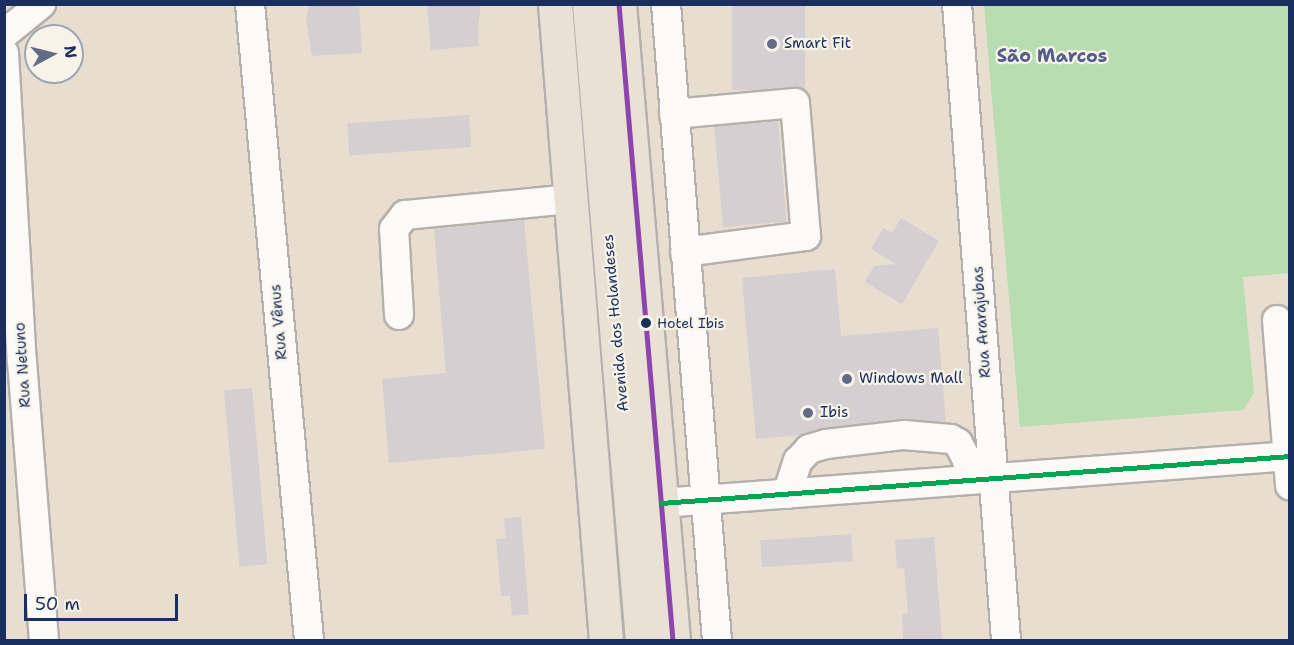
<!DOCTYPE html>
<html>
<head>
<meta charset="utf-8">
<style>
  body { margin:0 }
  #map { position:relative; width:1294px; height:645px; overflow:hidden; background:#e7decf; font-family:"Shantell Sans",sans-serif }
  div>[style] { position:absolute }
  .green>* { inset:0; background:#b8ddb1 }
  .building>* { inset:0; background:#d5cfd1; transform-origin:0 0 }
  .roads { filter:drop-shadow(2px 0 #b4b0ab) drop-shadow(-2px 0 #b4b0ab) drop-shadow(0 2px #b4b0ab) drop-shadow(0 -2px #b4b0ab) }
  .minor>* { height:28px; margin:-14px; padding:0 14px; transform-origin:14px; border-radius:14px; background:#fbfaf8 }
  .major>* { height:33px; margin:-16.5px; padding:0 16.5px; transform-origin:16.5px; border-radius:16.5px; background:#e9e1d4 }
  .bus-1>* { height:4.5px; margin:-2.25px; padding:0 2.25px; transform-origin:2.25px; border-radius:2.25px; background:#8e44ad }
  .bus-2>* { height:4.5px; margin:-2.25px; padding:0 2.25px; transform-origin:2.25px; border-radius:2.25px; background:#00a651 }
  .dots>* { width:16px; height:16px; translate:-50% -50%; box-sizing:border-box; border:3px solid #f7f3e8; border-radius:50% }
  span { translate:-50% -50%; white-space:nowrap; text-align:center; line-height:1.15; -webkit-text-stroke:4.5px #f7f3e8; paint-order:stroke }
  .bus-label { font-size:14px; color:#1b2f5e }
  .left { translate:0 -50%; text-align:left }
  .poi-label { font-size:15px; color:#1b2f5e }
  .street-label { font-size:15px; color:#1b2f5e }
  .quarter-label { font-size:18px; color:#545d8c; font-weight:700 }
  .frame { position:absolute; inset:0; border:6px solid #1b2f5e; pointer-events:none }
  .north { position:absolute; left:24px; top:24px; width:60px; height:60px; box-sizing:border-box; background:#f7f3e8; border:2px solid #9fa5b1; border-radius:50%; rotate:83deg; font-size:16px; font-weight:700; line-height:24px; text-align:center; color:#1b2f5e }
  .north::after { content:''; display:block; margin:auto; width:21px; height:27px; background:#626c86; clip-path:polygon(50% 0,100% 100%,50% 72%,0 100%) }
  .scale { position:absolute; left:24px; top:594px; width:154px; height:27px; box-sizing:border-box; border:3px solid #1b2f5e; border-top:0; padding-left:8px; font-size:18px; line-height:21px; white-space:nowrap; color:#1b2f5e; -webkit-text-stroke:4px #f7f3e8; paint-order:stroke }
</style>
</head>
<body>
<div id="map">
  <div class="green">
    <i style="clip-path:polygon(984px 5px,1289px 5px,1289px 273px,1243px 277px,1254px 393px,1243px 410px,1020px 427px)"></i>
  </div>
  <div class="building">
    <i style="clip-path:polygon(309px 4px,359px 4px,362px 53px,312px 56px,306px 20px)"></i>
    <i style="clip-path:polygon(427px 4px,481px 4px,478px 27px,479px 46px,431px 50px)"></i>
    <i style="left:732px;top:4px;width:73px;height:86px"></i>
    <i style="left:469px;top:115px;width:32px;height:122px;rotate:86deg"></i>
    <i style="left:778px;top:121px;width:101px;height:64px;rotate:85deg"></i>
    <i style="clip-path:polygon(901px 218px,939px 241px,902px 304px,865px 282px,874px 266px,896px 264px,871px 249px,883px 228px,892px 233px)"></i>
    <i style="clip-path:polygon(524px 220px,545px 449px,389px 463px,382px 379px,446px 373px,434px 229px)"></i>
    <i style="clip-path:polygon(835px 269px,841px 336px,938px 328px,946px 422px,902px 419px,824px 428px,801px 435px,756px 439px,742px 278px)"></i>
    <i style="left:252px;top:388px;width:177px;height:28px;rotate:85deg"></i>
    <i style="clip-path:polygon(521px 517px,529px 614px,512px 616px,510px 596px,501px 596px,496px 539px,506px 538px,504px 518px)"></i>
    <i style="left:851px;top:534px;width:27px;height:91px;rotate:86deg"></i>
    <i style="clip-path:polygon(934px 537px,942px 640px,903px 640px,902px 614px,908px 613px,904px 568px,897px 569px,895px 540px)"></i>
  </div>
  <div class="roads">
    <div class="minor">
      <i style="left:250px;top:4px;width:639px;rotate:84.7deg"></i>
      <i style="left:666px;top:4px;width:638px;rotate:85.42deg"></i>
      <i style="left:957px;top:4px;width:638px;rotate:85.59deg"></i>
      <i style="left:4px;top:34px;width:48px;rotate:-39deg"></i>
      <i style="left:4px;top:53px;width:309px;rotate:86.7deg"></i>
      <i style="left:22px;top:361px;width:280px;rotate:85.5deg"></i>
      <i style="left:674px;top:114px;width:121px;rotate:-5.2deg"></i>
      <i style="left:795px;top:103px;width:133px;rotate:85.3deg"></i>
      <i style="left:806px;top:236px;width:122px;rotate:172.5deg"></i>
      <i style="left:399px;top:315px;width:86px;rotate:-93.3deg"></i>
      <i style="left:394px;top:229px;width:18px;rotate:-52deg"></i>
      <i style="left:405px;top:215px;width:167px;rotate:-5.5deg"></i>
      <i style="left:1277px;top:320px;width:166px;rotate:85.5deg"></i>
      <i style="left:787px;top:494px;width:35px;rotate:-72deg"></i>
      <i style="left:798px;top:461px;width:16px;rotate:-47deg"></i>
      <i style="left:809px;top:449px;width:18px;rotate:-16deg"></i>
      <i style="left:826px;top:444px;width:79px;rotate:-6.6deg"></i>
      <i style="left:904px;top:435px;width:47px;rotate:4.9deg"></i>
      <i style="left:951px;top:439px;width:8px;rotate:30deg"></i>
      <i style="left:958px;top:443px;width:19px;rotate:62deg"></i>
      <i style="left:967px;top:460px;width:20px;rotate:81deg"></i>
      <i style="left:661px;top:503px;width:631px;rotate:-4.27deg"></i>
    </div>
    <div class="major">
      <i style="left:555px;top:4px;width:638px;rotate:85.42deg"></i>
      <i style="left:589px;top:4px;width:638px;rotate:85.24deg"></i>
      <i style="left:619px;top:4px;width:638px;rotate:85.15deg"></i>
    </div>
  </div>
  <div class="bus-1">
    <i style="left:619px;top:4px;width:638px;rotate:85.15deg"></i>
  </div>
  <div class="bus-2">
    <i style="left:661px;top:503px;width:631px;rotate:-4.27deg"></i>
  </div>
  <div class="dots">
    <i style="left:772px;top:44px;background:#626c86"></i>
    <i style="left:646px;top:323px;background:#1b2f5e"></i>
    <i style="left:847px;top:379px;background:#626c86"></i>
    <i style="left:808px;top:413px;background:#626c86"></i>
  </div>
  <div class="bus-label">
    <span class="left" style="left:657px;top:323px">Hotel Ibis</span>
  </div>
  <div class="poi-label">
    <span class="left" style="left:784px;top:44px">Smart Fit</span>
    <span class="left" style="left:859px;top:379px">Windows Mall</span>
    <span class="left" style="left:820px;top:413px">Ibis</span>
  </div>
  <div class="street-label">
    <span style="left:279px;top:322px;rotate:-95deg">Rua Vênus</span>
    <span style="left:982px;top:322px;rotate:-94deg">Rua Ararajubas</span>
    <span style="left:616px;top:323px;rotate:-95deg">Avenida dos Holandeses</span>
    <span style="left:23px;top:365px;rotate:-94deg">Rua Netuno</span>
  </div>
  <div class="quarter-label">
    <span style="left:1052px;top:56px">São Marcos</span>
  </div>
  <div class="frame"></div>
  <div class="north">N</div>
  <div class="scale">50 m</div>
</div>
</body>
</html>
